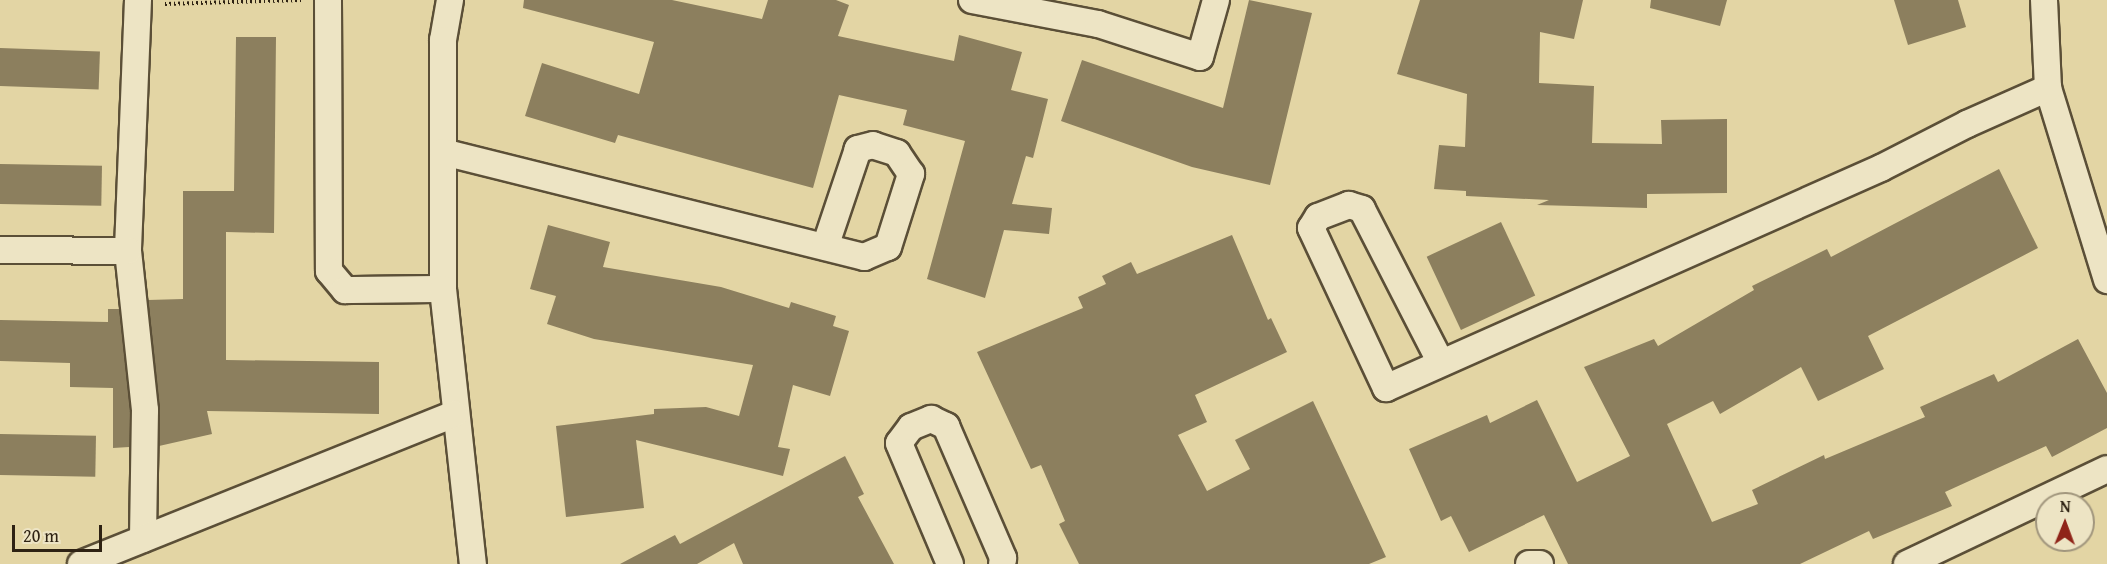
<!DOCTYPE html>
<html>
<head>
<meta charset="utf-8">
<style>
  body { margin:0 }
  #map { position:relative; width:2107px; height:564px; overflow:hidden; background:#e3d5a4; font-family:"Gentium Book Plus",serif }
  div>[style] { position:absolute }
  .building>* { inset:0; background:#8c7f5e; transform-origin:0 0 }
  .path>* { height:4px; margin-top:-2px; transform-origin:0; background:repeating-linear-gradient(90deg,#2e2213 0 1.5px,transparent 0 4.5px) }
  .roads { filter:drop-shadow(2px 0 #5b4f37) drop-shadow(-2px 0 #5b4f37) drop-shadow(0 2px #5b4f37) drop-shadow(0 -2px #5b4f37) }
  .minor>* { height:26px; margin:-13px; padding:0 13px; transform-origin:13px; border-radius:13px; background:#ede4c4 }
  span { translate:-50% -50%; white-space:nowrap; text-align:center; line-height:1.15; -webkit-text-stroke:4.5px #ede4c4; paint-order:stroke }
  .north { position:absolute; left:2035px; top:492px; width:60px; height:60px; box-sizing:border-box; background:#ede4c4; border:2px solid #a1967d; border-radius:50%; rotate:1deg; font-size:16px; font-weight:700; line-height:24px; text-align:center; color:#2e2213 }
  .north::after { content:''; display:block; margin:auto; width:21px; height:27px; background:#8f2418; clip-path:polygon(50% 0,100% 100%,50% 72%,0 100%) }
  .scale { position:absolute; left:12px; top:525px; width:90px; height:27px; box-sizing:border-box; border:3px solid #2e2213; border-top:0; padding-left:8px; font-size:18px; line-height:21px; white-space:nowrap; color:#2e2213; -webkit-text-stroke:4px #ede4c4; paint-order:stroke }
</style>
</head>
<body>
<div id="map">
  <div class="building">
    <i style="clip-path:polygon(524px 0,672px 0,762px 19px,768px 0,836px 0,849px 5px,838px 36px,954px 61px,959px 35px,1022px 52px,1011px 90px,1048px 99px,1033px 158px,1026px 156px,1012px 204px,1052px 208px,1049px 234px,1004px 230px,985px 298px,927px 279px,965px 141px,903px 125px,907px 110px,839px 95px,813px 188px,618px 135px,615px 143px,525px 116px,542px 63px,639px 94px,654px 42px,523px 8px)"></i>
    <i style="clip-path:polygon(1249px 0,1312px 13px,1270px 185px,1192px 167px,1061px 121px,1082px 60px,1223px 108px)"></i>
    <i style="clip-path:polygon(1420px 0,1583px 0,1574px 39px,1540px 32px,1539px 83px,1594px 86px,1592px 143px,1662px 144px,1661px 120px,1727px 119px,1727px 193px,1647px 194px,1647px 208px,1537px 205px,1549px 200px,1466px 196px,1466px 191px,1434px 189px,1439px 145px,1465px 147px,1467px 94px,1397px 74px)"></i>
    <i style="clip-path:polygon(1651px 0,1727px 0,1720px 26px,1650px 8px)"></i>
    <i style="clip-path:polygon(1894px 0,1958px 0,1966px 27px,1908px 45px)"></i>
    <i style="clip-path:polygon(236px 37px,276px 37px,274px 233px,226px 232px,226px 360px,379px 362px,379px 414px,207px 411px,212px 434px,159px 446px,160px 409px,148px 300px,183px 299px,183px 191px,234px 191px)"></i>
    <i style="left:0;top:48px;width:100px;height:38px;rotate:2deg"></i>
    <i style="left:0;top:164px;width:102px;height:40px;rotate:1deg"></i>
    <i style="clip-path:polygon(1999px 169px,2038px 248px,1868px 336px,1884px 369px,1818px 401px,1801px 367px,1720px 414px,1713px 401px,1667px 424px,1712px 522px,1758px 504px,1752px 490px,1824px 455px,1825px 459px,1925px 417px,1920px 407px,1994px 374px,1998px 382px,2078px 339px,2107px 393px,2107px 428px,2052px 457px,2046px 446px,1945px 492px,1952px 506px,1873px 539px,1869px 531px,1800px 564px,1568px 564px,1544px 515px,1469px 552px,1451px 516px,1441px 521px,1409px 449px,1487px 415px,1490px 423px,1537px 400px,1577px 482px,1630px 456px,1584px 367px,1654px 339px,1658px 346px,1754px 290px,1752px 286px,1827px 249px,1831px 257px)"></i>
    <i style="left:1501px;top:222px;width:81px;height:82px;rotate:65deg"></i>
    <i style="clip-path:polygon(548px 225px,610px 242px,603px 267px,721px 287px,789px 308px,791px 302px,836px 316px,833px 326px,849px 331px,830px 396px,793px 385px,778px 447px,790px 449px,783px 476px,636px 440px,644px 508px,566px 517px,556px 426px,654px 414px,654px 409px,706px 407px,739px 416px,753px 365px,594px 339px,547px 324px,556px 296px,530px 289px)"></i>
    <i style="clip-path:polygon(1232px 235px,1268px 320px,1271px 318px,1287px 352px,1195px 395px,1207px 422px,1178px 435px,1207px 491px,1250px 469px,1235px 440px,1313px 401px,1386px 557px,1369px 564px,1079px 564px,1059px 524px,1065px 521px,1041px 465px,1031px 469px,977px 352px,1083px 308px,1078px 297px,1106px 284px,1102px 276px,1131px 262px,1137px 274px)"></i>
    <i style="clip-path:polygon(108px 309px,119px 309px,130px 411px,129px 447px,113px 448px,113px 388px,70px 387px,70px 363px,0 361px,0 320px,108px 322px)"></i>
    <i style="left:0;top:434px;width:96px;height:41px;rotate:1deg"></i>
    <i style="clip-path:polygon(845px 456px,864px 494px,858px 497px,894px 564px,743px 564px,734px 543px,697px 564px,620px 564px,675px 535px,680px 544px)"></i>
  </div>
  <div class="path">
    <i style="left:165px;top:4px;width:137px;rotate:-1.7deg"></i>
  </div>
  <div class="roads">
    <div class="minor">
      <i style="left:138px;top:0;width:251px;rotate:92.3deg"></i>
      <i style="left:128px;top:251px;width:160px;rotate:83.9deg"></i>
      <i style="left:145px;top:410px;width:129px;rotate:90.9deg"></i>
      <i style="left:328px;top:0;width:271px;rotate:89.8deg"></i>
      <i style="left:329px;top:271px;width:25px;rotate:50deg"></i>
      <i style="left:345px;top:290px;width:98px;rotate:-0.6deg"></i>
      <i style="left:450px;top:0;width:41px;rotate:99.9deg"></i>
      <i style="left:443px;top:40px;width:249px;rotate:90deg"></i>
      <i style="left:443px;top:289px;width:277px;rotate:83.8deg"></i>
      <i style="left:972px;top:0;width:128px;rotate:10.8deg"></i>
      <i style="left:1098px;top:24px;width:107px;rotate:17.9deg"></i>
      <i style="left:1200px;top:57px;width:59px;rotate:-74.3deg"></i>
      <i style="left:2044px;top:0;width:88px;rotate:87.4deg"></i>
      <i style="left:2048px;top:88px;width:201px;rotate:72.9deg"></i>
      <i style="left:443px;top:152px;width:434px;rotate:14deg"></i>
      <i style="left:864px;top:257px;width:26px;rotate:-23deg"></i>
      <i style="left:888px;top:247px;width:77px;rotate:-72.5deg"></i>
      <i style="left:911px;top:174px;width:25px;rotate:-124deg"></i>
      <i style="left:897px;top:153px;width:25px;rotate:-162deg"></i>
      <i style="left:873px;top:145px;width:16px;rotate:165deg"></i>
      <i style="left:858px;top:149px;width:103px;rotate:108.6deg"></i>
      <i style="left:0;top:250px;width:128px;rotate:0.4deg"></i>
      <i style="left:1441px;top:363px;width:173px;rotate:-117.2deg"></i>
      <i style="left:1362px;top:209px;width:14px;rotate:-163deg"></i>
      <i style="left:1349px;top:205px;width:33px;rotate:159deg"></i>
      <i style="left:1318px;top:217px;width:13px;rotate:122deg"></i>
      <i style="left:1311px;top:228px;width:177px;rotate:64.9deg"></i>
      <i style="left:1386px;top:388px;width:542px;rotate:-23.96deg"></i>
      <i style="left:1881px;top:168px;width:97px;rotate:-27.1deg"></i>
      <i style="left:1967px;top:124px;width:89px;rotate:-24deg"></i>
      <i style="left:81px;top:564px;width:402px;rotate:-21.9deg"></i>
      <i style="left:950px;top:564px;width:131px;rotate:-112.9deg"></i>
      <i style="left:899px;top:443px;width:20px;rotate:-53deg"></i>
      <i style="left:911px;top:427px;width:22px;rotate:-22deg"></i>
      <i style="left:931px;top:419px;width:17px;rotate:25deg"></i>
      <i style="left:946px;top:426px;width:144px;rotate:66.6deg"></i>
      <i style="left:1003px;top:558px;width:6px;rotate:99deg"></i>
      <i style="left:1529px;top:564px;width:11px"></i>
      <i style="left:1907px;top:564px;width:221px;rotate:-25.4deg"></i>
    </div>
  </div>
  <div class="north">N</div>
  <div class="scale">20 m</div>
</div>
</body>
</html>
